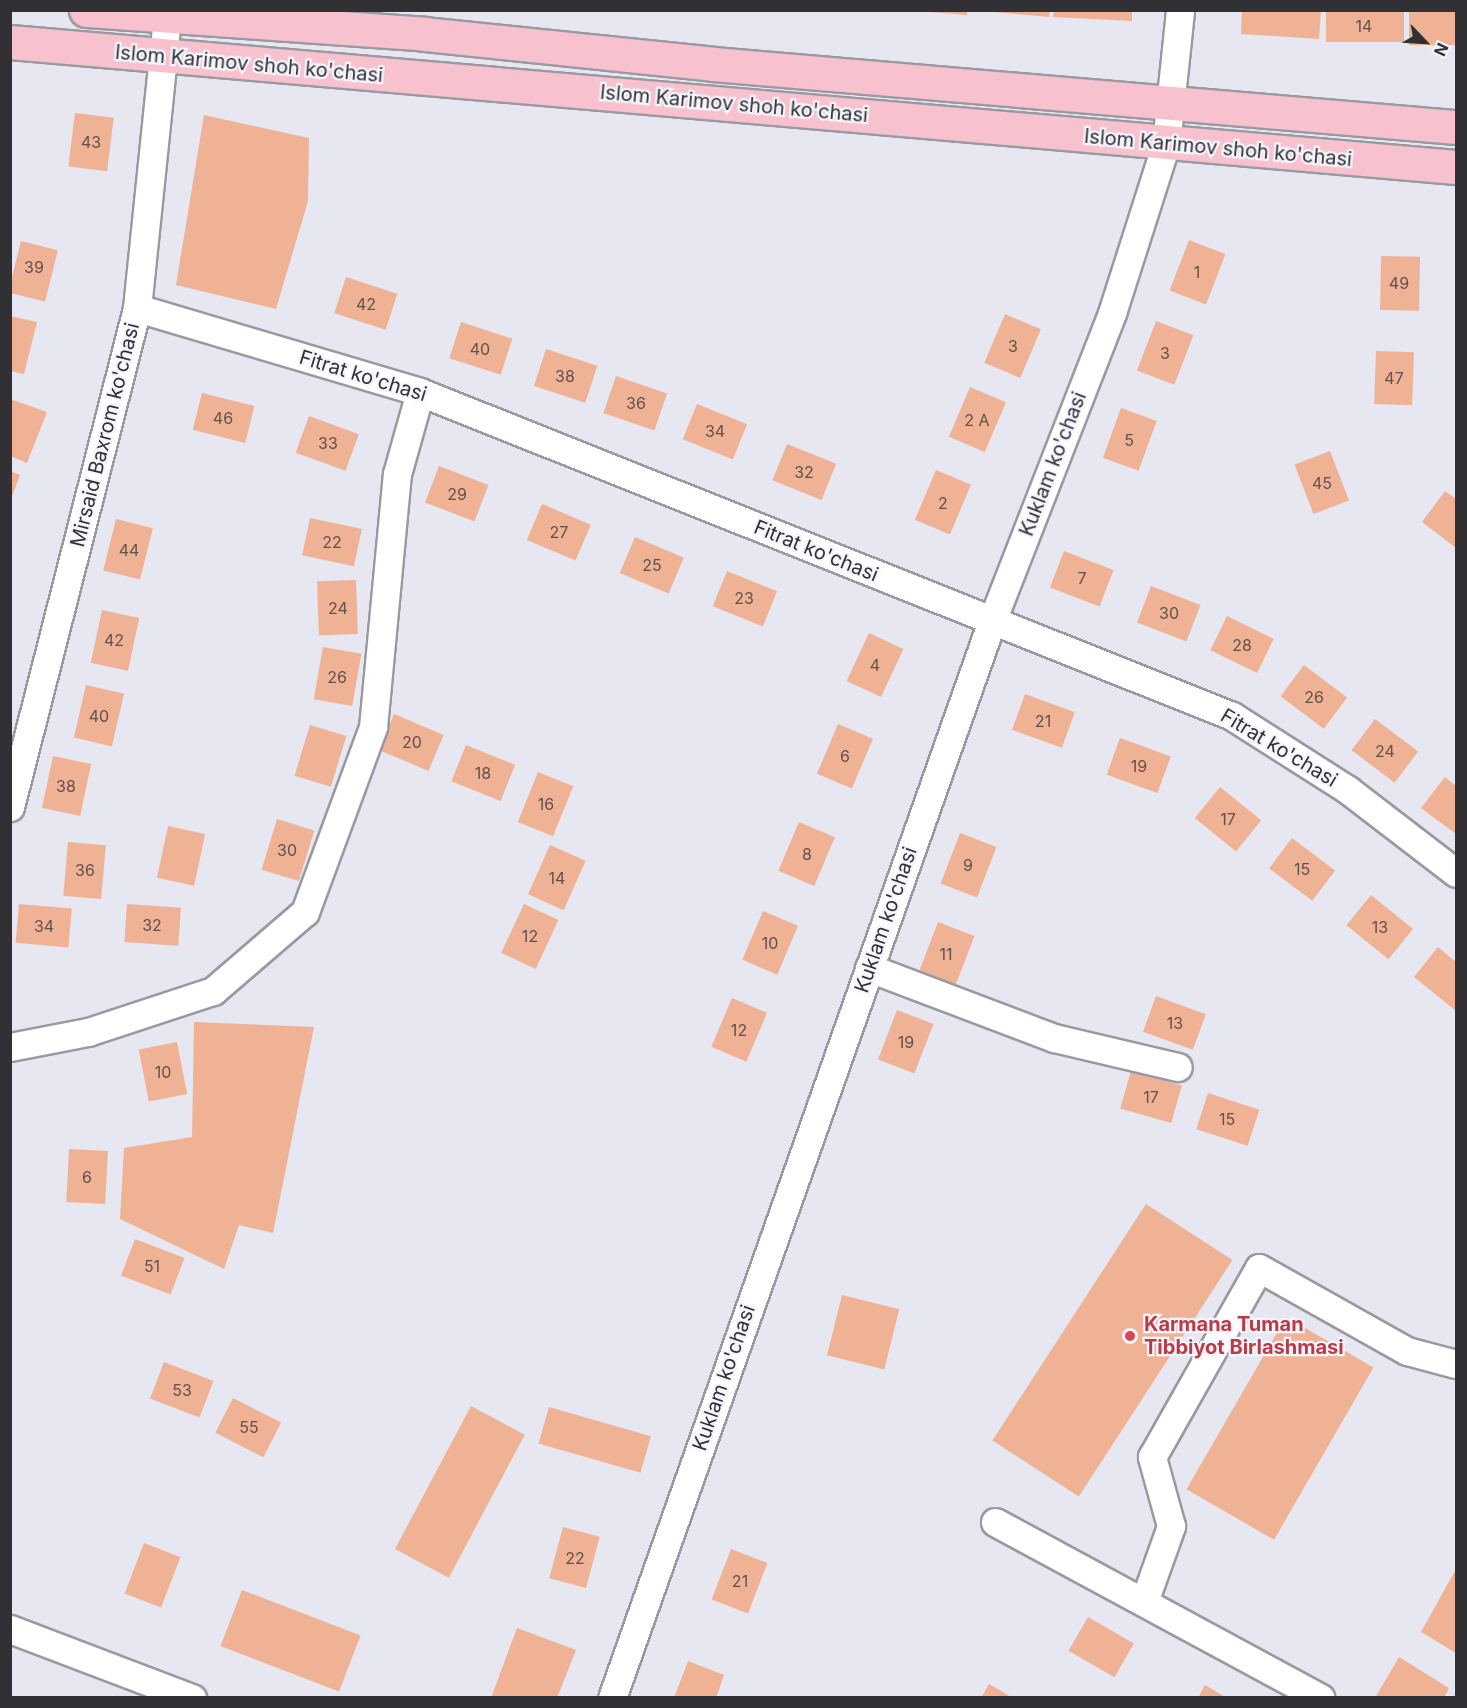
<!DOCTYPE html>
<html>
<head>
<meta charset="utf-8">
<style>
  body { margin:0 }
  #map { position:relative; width:1467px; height:1708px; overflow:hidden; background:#e7e7f1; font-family:Inter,sans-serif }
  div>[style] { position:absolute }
  .building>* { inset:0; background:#efb294; transform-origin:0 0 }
  .roads { filter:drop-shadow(2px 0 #9999a2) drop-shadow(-2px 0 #9999a2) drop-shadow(0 2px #9999a2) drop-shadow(0 -2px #9999a2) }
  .minor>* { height:27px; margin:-13.5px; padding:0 13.5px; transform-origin:13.5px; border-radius:13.5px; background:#fff }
  .primary>* { height:33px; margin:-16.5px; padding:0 16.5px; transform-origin:16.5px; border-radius:16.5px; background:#f8c1ce }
  .dots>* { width:16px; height:16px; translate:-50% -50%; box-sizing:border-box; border:3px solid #f5f5fe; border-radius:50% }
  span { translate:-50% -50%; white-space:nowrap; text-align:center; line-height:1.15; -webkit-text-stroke:4.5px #f5f5fe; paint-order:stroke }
  .number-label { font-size:16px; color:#60514d }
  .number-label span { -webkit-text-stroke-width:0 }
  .street-label { font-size:20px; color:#313135 }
  .health-label { font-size:20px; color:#be3a42; font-weight:700 }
  .left { translate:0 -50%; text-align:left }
  .frame { position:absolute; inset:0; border:12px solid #313135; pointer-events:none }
  .north { position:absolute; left:1395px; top:12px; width:60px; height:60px; -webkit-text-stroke:4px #f5f5fe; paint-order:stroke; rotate:115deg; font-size:16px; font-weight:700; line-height:24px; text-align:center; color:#313135 }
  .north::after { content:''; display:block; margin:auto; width:21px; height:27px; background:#313135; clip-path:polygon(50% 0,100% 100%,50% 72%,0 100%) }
</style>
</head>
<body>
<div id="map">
  <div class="building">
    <i style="clip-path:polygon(908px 10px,967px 10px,967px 15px)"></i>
    <i style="clip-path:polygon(971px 10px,1050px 10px,1049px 17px)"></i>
    <i style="clip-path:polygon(1054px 10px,1132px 10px,1132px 21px,1053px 17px)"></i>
    <i style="clip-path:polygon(1242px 10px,1321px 10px,1319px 39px,1241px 34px)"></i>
    <i style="left:1326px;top:10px;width:78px;height:32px"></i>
    <i style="left:1409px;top:10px;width:47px;height:35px"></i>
    <i style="left:75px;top:113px;width:39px;height:54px;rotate:7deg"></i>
    <i style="clip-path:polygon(204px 115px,309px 138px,308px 201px,276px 309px,176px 285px)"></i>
    <i style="left:1189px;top:240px;width:39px;height:54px;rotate:21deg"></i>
    <i style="left:21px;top:241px;width:38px;height:53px;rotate:14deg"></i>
    <i style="left:1381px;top:256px;width:39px;height:54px;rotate:1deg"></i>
    <i style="left:346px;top:277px;width:54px;height:38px;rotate:18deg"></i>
    <i style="left:1005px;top:314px;width:39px;height:53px;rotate:23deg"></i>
    <i style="clip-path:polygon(10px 316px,37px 322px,24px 374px,10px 371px)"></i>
    <i style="left:1156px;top:321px;width:40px;height:53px;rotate:21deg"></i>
    <i style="left:461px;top:322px;width:54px;height:38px;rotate:18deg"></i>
    <i style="left:546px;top:349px;width:54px;height:39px;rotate:18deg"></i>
    <i style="left:1376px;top:351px;width:38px;height:53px;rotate:2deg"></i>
    <i style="left:616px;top:376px;width:54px;height:39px;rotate:19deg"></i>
    <i style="left:970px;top:387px;width:39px;height:54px;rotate:23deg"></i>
    <i style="left:202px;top:393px;width:54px;height:38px;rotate:14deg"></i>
    <i style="clip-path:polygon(10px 399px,47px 412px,27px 463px,10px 456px)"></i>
    <i style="left:697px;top:404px;width:54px;height:38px;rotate:22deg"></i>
    <i style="left:1121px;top:408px;width:38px;height:53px;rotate:20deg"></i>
    <i style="left:309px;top:416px;width:53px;height:39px;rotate:20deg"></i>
    <i style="left:787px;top:444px;width:53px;height:39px;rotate:22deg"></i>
    <i style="left:1330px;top:451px;width:53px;height:38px;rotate:69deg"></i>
    <i style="left:439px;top:466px;width:53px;height:39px;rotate:21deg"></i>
    <i style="left:936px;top:470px;width:38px;height:54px;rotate:23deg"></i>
    <i style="clip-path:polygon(10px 471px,20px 475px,11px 499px,10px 499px)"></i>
    <i style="clip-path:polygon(1445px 491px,1456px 499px,1456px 548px,1422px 522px)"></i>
    <i style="left:542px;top:504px;width:53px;height:39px;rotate:23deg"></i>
    <i style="left:310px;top:518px;width:53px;height:38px;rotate:12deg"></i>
    <i style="left:116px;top:519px;width:38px;height:53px;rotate:14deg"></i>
    <i style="left:635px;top:537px;width:53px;height:39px;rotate:23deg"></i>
    <i style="left:1064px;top:551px;width:53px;height:39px;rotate:21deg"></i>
    <i style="left:727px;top:571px;width:54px;height:38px;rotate:22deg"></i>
    <i style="left:356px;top:580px;width:54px;height:39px;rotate:88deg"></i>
    <i style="left:1151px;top:586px;width:53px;height:39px;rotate:21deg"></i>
    <i style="left:102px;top:610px;width:38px;height:54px;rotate:12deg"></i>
    <i style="left:1227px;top:616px;width:52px;height:38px;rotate:26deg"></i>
    <i style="left:869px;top:633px;width:38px;height:53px;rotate:25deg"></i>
    <i style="left:323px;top:647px;width:39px;height:53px;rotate:10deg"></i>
    <i style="left:1304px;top:665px;width:54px;height:39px;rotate:37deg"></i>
    <i style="left:86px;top:685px;width:39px;height:54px;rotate:13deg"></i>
    <i style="left:1025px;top:694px;width:53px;height:38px;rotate:20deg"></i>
    <i style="left:394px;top:714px;width:54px;height:39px;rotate:23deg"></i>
    <i style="left:1375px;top:719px;width:54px;height:39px;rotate:37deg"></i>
    <i style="left:838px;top:724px;width:38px;height:54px;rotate:23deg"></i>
    <i style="left:310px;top:725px;width:38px;height:53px;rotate:17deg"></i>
    <i style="left:1120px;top:738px;width:54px;height:39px;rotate:20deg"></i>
    <i style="left:466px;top:745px;width:53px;height:39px;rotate:22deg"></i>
    <i style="left:53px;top:756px;width:39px;height:53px;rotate:12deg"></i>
    <i style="left:538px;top:772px;width:38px;height:54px;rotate:22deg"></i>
    <i style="clip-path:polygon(1445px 777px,1456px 786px,1456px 834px,1421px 808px)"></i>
    <i style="left:1220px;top:787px;width:53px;height:40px;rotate:39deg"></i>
    <i style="left:277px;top:819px;width:39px;height:53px;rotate:17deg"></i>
    <i style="left:799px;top:822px;width:39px;height:53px;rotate:23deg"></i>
    <i style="left:168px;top:826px;width:38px;height:53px;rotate:12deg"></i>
    <i style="left:960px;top:833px;width:39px;height:54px;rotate:21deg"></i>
    <i style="left:1292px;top:838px;width:54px;height:38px;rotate:37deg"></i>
    <i style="left:68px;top:842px;width:38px;height:54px;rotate:5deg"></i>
    <i style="left:550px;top:845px;width:39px;height:54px;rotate:24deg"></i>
    <i style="left:1371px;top:895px;width:54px;height:39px;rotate:39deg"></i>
    <i style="left:19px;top:904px;width:53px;height:39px;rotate:5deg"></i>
    <i style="left:127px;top:904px;width:54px;height:38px;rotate:4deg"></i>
    <i style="left:524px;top:904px;width:38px;height:54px;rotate:25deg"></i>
    <i style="left:763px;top:911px;width:38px;height:53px;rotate:23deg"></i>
    <i style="left:938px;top:922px;width:39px;height:54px;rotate:21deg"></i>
    <i style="clip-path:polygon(1438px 947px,1456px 962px,1456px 1011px,1414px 977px)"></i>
    <i style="left:1156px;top:996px;width:53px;height:38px;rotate:20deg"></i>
    <i style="left:732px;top:998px;width:38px;height:53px;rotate:23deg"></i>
    <i style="left:897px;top:1010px;width:39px;height:53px;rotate:21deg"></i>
    <i style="clip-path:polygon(194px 1022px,314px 1027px,273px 1233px,239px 1225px,224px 1269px,120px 1219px,124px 1148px,192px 1137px)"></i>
    <i style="left:177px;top:1042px;width:53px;height:39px;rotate:79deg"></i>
    <i style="left:1131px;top:1071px;width:53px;height:39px;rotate:16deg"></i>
    <i style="left:1208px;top:1093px;width:54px;height:38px;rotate:18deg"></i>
    <i style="left:69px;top:1149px;width:39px;height:53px;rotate:3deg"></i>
    <i style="left:1146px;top:1204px;width:103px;height:282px;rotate:33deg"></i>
    <i style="left:135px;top:1239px;width:53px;height:39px;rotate:21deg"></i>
    <i style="left:842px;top:1295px;width:59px;height:62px;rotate:14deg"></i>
    <i style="left:1286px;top:1317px;width:101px;height:199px;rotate:30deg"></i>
    <i style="left:164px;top:1362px;width:53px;height:39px;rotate:21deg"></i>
    <i style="left:233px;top:1398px;width:54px;height:39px;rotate:27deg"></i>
    <i style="left:471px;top:1406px;width:61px;height:162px;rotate:28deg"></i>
    <i style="left:549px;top:1407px;width:106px;height:38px;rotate:16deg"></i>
    <i style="left:563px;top:1527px;width:38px;height:53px;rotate:15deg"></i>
    <i style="left:144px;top:1543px;width:39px;height:54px;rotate:21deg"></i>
    <i style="left:731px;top:1549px;width:39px;height:54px;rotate:21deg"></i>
    <i style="clip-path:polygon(1456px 1569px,1456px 1653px,1421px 1632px)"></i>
    <i style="left:242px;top:1590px;width:127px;height:60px;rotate:21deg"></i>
    <i style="left:1088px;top:1617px;width:53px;height:39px;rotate:30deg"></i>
    <i style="clip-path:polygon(517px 1628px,576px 1650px,557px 1698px,491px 1698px)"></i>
    <i style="clip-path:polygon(1399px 1657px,1449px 1688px,1444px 1698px,1375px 1698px)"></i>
    <i style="clip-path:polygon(688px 1661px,724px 1675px,716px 1698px,674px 1698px)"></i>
    <i style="clip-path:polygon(989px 1684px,1013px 1698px,981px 1698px)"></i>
    <i style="clip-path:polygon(1205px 1685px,1227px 1698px,1198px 1698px)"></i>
  </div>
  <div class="roads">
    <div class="minor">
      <i style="left:137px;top:308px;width:295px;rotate:16.5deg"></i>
      <i style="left:420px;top:392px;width:874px;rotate:21.75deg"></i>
      <i style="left:1232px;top:716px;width:138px;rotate:32.5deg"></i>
      <i style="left:1348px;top:790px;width:136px;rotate:37.5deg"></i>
      <i style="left:10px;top:807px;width:515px;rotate:-75.72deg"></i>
      <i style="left:137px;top:308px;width:300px;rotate:-84.1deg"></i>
      <i style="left:869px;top:968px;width:198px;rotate:20.7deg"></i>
      <i style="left:1054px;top:1038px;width:127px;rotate:13.2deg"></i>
      <i style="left:10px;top:1047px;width:79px;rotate:-10.9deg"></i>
      <i style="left:88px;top:1032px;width:132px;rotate:-18.2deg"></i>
      <i style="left:213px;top:991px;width:121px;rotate:-40.7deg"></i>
      <i style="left:305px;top:912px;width:197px;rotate:-69.8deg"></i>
      <i style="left:373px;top:727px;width:254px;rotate:-84.6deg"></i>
      <i style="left:397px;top:474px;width:85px;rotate:-74.3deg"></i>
      <i style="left:995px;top:1522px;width:370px;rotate:28.4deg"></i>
      <i style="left:1144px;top:1602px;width:81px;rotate:-70.4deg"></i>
      <i style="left:1171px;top:1526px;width:72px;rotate:-105.4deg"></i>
      <i style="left:1152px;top:1457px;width:217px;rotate:-60.5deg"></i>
      <i style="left:1259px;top:1268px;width:170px;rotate:29.3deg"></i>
      <i style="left:1407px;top:1351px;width:51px;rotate:14.9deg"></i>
      <i style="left:10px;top:1629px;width:195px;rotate:20.8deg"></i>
      <i style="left:612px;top:1698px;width:1142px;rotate:-70.57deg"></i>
      <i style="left:992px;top:621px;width:331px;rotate:-68.7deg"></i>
      <i style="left:1112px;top:313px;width:177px;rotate:-72.3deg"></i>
      <i style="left:1166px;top:144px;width:135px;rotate:-84deg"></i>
    </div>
    <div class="primary">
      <i style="left:86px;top:10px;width:340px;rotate:4deg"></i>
      <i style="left:425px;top:34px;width:290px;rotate:5.9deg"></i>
      <i style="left:713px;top:64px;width:746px;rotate:4.85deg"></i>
      <i style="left:10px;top:42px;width:1451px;rotate:4.94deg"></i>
    </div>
  </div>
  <div class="dots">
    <i style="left:1130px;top:1336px;background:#e0444e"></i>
  </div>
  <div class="number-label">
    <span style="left:1364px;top:26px">14</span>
    <span style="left:91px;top:142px">43</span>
    <span style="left:34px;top:267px">39</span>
    <span style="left:1197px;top:272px">1</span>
    <span style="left:1399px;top:283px">49</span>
    <span style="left:366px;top:304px">42</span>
    <span style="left:1013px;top:346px">3</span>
    <span style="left:480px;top:349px">40</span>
    <span style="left:1165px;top:353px">3</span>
    <span style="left:565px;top:376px">38</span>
    <span style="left:1394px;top:378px">47</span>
    <span style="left:636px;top:403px">36</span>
    <span style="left:223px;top:418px">46</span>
    <span style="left:977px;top:420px">2 А</span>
    <span style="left:715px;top:431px">34</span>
    <span style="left:1129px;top:440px">5</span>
    <span style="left:328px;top:443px">33</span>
    <span style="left:804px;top:472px">32</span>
    <span style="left:1322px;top:483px">45</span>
    <span style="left:457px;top:494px">29</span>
    <span style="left:943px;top:503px">2</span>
    <span style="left:559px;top:532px">27</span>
    <span style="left:332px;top:542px">22</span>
    <span style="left:129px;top:550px">44</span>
    <span style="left:652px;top:565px">25</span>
    <span style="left:1082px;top:578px">7</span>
    <span style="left:744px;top:598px">23</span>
    <span style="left:338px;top:608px">24</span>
    <span style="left:1169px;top:613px">30</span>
    <span style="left:114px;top:640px">42</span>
    <span style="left:1242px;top:645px">28</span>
    <span style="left:875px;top:665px">4</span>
    <span style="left:337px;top:677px">26</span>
    <span style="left:1314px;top:697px">26</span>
    <span style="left:99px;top:716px">40</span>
    <span style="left:1043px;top:721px">21</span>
    <span style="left:412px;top:742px">20</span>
    <span style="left:1385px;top:751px">24</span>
    <span style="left:845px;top:756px">6</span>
    <span style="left:1139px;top:766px">19</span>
    <span style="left:483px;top:773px">18</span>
    <span style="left:66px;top:786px">38</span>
    <span style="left:546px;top:804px">16</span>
    <span style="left:1228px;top:819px">17</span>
    <span style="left:287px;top:850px">30</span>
    <span style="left:807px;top:854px">8</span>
    <span style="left:968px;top:865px">9</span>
    <span style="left:1302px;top:869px">15</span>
    <span style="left:85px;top:870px">36</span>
    <span style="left:557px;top:878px">14</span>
    <span style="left:152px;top:925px">32</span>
    <span style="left:44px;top:926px">34</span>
    <span style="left:1380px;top:927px">13</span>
    <span style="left:530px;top:936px">12</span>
    <span style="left:770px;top:943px">10</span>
    <span style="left:946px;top:954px">11</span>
    <span style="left:1175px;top:1023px">13</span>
    <span style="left:739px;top:1030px">12</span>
    <span style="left:906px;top:1042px">19</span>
    <span style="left:163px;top:1072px">10</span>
    <span style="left:1151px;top:1097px">17</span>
    <span style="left:1227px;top:1119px">15</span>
    <span style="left:87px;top:1177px">6</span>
    <span style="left:152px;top:1266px">51</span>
    <span style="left:182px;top:1390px">53</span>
    <span style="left:249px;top:1427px">55</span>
    <span style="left:575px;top:1558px">22</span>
    <span style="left:740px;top:1581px">21</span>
  </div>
  <div class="street-label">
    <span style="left:249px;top:64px;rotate:5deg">Islom Karimov shoh ko'chasi</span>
    <span style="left:734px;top:104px;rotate:5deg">Islom Karimov shoh ko'chasi</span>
    <span style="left:1218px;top:148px;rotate:5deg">Islom Karimov shoh ko'chasi</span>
    <span style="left:363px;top:376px;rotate:17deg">Fitrat ko'chasi</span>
    <span style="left:105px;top:435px;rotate:-76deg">Mirsaid Baxrom ko'chasi</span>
    <span style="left:1053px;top:464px;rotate:-69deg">Kuklam ko'chasi</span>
    <span style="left:816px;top:551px;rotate:22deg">Fitrat ko'chasi</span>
    <span style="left:1279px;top:748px;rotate:31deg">Fitrat ko'chasi</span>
    <span style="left:886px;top:920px;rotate:-71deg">Kuklam ko'chasi</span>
    <span style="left:724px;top:1378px;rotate:-71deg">Kuklam ko'chasi</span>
  </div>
  <div class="health-label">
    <span class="left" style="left:1144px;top:1336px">Karmana Tuman<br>Tibbiyot Birlashmasi</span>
  </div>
  <div class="frame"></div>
  <div class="north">N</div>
</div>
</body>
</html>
